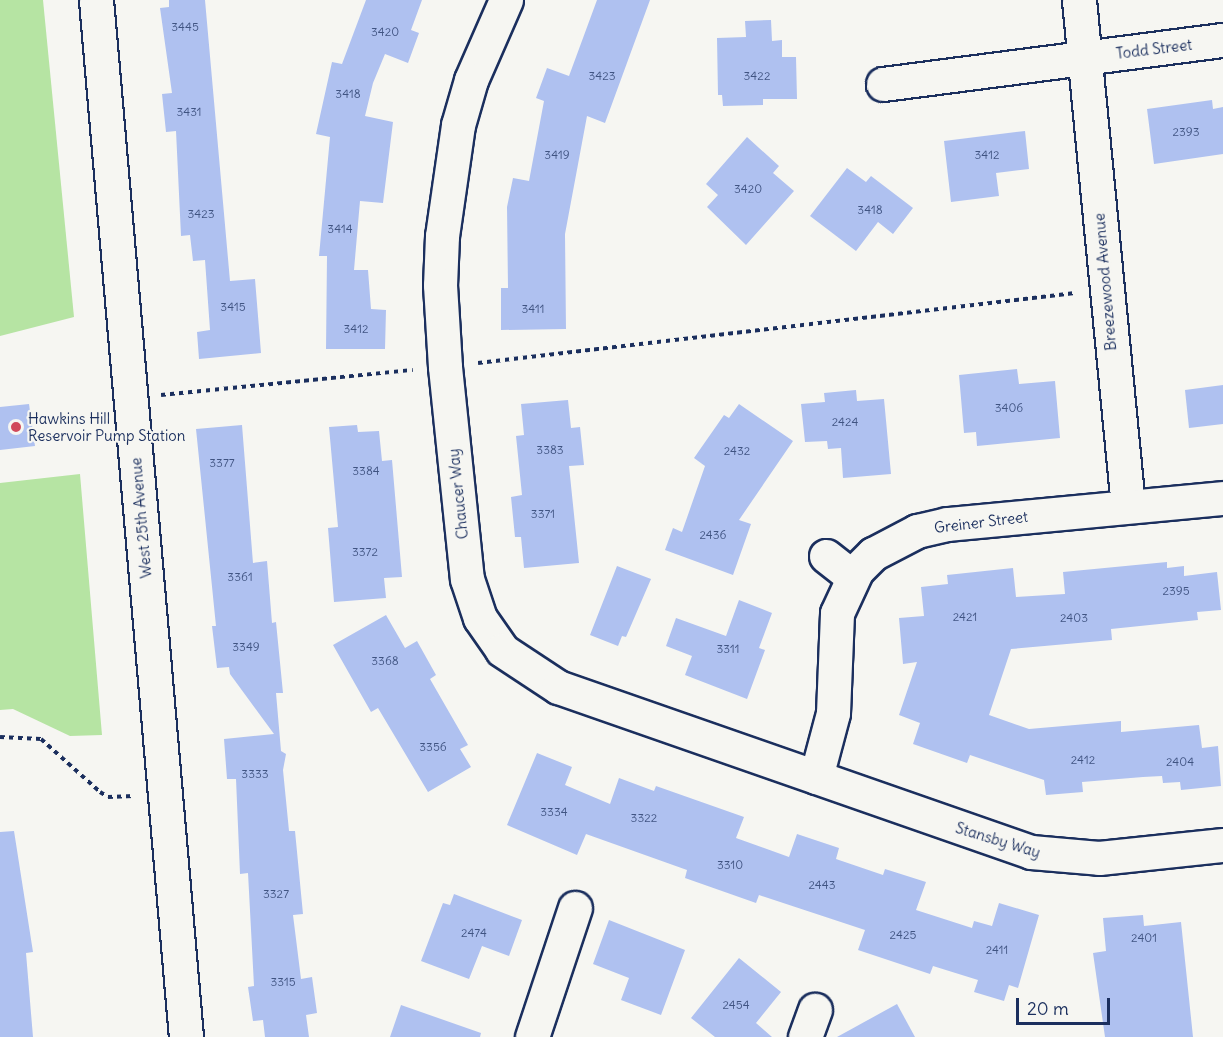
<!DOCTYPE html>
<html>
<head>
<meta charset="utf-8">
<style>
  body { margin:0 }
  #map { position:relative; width:1223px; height:1037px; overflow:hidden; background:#f6f6f2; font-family:Delius,sans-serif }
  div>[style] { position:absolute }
  .green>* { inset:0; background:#b6e4a3 }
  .building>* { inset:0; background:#afc1f0 }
  .path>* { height:4px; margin-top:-2px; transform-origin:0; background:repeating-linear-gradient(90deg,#1b2f5e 0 4.5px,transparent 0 9px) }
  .roads { filter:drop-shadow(2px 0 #1b2f5e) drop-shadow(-2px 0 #1b2f5e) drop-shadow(0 2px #1b2f5e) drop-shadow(0 -2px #1b2f5e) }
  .minor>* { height:33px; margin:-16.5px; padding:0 16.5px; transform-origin:16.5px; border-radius:16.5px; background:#f6f6f2 }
  .tertiary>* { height:33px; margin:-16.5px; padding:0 16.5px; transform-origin:16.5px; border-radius:16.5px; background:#f6f6f2 }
  .dots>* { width:16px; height:16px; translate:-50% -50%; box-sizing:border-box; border:3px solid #f6f6f2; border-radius:50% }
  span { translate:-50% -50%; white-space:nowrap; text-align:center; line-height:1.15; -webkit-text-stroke:4.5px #f6f6f2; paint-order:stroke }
  .number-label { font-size:12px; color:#405482 }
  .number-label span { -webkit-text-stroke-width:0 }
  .street-label { font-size:15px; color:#1b2f5e }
  .poi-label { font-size:15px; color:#1b2f5e }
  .left { translate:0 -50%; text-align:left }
  .scale { position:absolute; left:1016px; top:998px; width:94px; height:27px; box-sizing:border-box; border:3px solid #1b2f5e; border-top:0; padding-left:8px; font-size:18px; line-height:21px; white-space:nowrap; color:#1b2f5e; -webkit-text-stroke:4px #f6f6f2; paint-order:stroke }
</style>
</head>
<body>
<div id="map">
  <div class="green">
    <i style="clip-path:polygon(0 0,43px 0,74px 317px,0 336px)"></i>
    <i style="clip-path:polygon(80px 474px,102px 735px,70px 736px,13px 709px,0 710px,0 483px)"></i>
  </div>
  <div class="building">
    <i style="clip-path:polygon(169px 0,205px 0,230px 281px,255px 279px,261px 353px,199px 359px,197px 332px,210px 330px,205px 260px,193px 261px,190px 235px,181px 236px,176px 131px,166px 132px,162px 94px,172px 93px,160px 8px,169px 7px)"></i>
    <i style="clip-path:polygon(366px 0,422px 0,411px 30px,419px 33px,408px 63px,385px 54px,373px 83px,365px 116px,393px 122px,383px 203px,360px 201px,354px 270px,368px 270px,371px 309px,386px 310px,385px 349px,326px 349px,327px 256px,319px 256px,330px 137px,316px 134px,332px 62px,342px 64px)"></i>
    <i style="clip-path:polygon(597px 0,650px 0,605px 123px,587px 116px,565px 234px,566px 329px,501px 330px,501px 288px,508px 288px,507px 207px,513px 178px,529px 181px,544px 101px,536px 98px,547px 68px,569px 76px)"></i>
    <i style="clip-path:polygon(771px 20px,772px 41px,782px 40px,782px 57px,796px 57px,797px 99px,763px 99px,763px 105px,723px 106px,722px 95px,718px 95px,717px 38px,746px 37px,745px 21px)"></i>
    <i style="clip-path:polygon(1212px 100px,1213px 109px,1223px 107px,1223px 154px,1154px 164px,1147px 109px)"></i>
    <i style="clip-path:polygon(1025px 131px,1029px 169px,996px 173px,999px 196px,951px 202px,944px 141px)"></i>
    <i style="clip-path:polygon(747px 137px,779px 166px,773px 173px,794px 191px,746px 245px,707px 207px,718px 195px,706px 184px)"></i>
    <i style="clip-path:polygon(847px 168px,866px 182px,871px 176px,913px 208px,893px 234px,878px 222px,856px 251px,810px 216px)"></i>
    <i style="clip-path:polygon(1017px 369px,1019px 384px,1055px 381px,1060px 438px,977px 446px,976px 432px,964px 433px,959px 375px)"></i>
    <i style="clip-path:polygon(1223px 385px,1223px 424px,1189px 428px,1185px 390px)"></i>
    <i style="clip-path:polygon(856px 390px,857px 401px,884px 399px,891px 474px,843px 478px,841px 448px,828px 449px,827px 441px,805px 442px,801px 404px,825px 402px,824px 393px)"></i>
    <i style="clip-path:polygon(568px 400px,571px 428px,580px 427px,584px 465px,569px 466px,579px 563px,524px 568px,521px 537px,515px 537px,511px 497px,522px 495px,516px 436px,524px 435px,521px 404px)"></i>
    <i style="clip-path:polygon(29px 404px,35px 446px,0 450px,0 407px)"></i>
    <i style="clip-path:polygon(739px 404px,793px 441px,739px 520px,751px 524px,733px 575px,665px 550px,673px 528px,682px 532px,705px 466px,694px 458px,724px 415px,729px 418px)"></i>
    <i style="clip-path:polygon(242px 425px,253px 563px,267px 561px,272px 623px,276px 622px,283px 693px,276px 693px,281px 751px,286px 754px,283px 770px,289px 831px,295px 831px,303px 914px,293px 915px,301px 979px,312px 977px,317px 1013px,306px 1015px,309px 1037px,265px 1037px,263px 1020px,253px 1021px,248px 987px,254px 986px,248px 873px,240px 874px,236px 779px,227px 779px,224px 739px,274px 734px,230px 674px,229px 667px,217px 668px,212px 626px,216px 626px,196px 429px)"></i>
    <i style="clip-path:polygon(357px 425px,358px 432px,379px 431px,382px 461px,392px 460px,402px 577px,384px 578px,386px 598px,334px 602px,328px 528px,338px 527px,329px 427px)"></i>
    <i style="clip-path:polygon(1167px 562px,1167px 568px,1184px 566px,1184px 576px,1217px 572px,1221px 610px,1197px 612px,1198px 620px,1111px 629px,1112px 640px,1011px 649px,989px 715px,1029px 729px,1121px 721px,1121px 732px,1199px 725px,1202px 748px,1218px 746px,1221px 786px,1181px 790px,1180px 782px,1163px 783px,1162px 776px,1143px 777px,1082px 782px,1083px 792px,1046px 795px,1044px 780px,970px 755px,967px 763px,913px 744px,920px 723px,899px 715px,917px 662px,903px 664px,899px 618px,924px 616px,921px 587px,948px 584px,947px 575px,1013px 568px,1016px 597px,1065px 594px,1063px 572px)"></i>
    <i style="clip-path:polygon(617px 566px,651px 579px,626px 637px,622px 636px,618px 646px,590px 635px)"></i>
    <i style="clip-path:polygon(739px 600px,772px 613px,759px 648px,765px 650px,747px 699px,685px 675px,692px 656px,666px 646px,676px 618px,726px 636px)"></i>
    <i style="clip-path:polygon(386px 615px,405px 648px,417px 641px,436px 675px,430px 679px,468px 745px,460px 749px,471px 767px,428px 792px,378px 708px,371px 712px,333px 645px)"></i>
    <i style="clip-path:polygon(537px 753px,572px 767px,565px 785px,610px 804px,619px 778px,654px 791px,656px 786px,744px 817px,736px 838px,789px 857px,797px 834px,839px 848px,836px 859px,883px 875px,885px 869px,926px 882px,916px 910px,972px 928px,974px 921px,992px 926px,999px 903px,1039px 915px,1018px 988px,1009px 985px,1004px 1001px,974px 992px,978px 980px,933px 966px,930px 974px,858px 950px,865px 930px,759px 895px,756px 903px,685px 878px,687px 870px,586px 834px,577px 855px,507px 825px)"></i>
    <i style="clip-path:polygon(14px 831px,33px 952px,26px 953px,33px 1037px,0 1037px,0 832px)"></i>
    <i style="clip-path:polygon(454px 894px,522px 920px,509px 956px,482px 946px,469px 979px,421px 961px,443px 903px,450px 905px)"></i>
    <i style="clip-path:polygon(1143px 915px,1144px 926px,1181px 922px,1193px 1037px,1105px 1037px,1093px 953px,1106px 951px,1103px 918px)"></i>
    <i style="clip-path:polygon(609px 920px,685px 950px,661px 1015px,621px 1000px,629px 978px,593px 964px)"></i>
    <i style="clip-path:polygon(739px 958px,781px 992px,756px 1023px,772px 1037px,715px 1037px,691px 1018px)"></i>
    <i style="clip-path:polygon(897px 1004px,915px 1037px,837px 1037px)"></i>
    <i style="clip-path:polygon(401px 1005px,481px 1033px,480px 1037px,390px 1037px)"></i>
  </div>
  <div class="path">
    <i style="left:478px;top:363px;width:601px;rotate:-6.69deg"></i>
    <i style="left:161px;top:395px;width:253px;rotate:-5.7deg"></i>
    <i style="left:0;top:737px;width:41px;rotate:2.8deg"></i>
    <i style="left:41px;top:739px;width:79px;rotate:41.9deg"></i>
    <i style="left:100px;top:792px;width:9px;rotate:32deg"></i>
    <i style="left:108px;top:797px;width:26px;rotate:-2deg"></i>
  </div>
  <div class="roads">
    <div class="minor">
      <i style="left:506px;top:0;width:87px;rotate:113.6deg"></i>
      <i style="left:471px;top:80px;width:47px;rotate:106.1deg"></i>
      <i style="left:458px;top:125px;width:112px;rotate:98.2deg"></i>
      <i style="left:442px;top:236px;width:49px;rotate:92.3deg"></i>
      <i style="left:440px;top:285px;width:82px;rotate:86.5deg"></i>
      <i style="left:445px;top:367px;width:213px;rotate:84.1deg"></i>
      <i style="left:467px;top:579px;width:41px;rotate:71.6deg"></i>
      <i style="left:480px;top:618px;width:39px;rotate:55deg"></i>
      <i style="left:502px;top:650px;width:67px;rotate:33.5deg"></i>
      <i style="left:558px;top:687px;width:501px;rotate:19.23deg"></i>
      <i style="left:1031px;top:852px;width:68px;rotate:5deg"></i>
      <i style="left:1099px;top:858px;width:125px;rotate:-6deg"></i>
      <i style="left:1079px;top:0;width:508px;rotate:84.47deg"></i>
      <i style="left:883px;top:84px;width:343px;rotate:-7.4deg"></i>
      <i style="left:826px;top:556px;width:34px;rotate:38deg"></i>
      <i style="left:816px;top:777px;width:66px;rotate:-75.1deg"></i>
      <i style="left:833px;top:713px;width:100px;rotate:-87.7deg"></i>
      <i style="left:837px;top:613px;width:47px;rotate:-65.1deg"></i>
      <i style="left:857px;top:570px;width:23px;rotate:-45deg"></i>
      <i style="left:873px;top:554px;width:50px;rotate:-27.6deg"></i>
      <i style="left:917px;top:531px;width:31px;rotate:-13deg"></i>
      <i style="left:947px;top:524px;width:277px;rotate:-5.4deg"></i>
      <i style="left:532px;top:1037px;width:136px;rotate:-71.6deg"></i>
      <i style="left:805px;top:1037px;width:29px;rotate:-70deg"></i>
    </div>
    <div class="tertiary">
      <i style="left:96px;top:0;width:1041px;rotate:85.04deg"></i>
    </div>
  </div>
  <div class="dots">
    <i style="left:16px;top:427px;background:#d1495b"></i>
  </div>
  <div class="number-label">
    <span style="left:185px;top:27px">3445</span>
    <span style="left:385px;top:32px">3420</span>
    <span style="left:602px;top:76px">3423</span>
    <span style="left:757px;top:76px">3422</span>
    <span style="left:348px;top:94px">3418</span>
    <span style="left:189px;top:112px">3431</span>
    <span style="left:1186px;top:132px">2393</span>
    <span style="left:557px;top:155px">3419</span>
    <span style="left:987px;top:155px">3412</span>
    <span style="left:748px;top:189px">3420</span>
    <span style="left:870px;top:210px">3418</span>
    <span style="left:201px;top:214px">3423</span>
    <span style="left:340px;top:229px">3414</span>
    <span style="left:233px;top:307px">3415</span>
    <span style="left:533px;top:309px">3411</span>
    <span style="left:356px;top:329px">3412</span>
    <span style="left:1009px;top:408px">3406</span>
    <span style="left:845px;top:422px">2424</span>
    <span style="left:550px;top:450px">3383</span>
    <span style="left:737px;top:451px">2432</span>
    <span style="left:222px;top:463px">3377</span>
    <span style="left:366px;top:471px">3384</span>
    <span style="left:543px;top:514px">3371</span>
    <span style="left:713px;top:535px">2436</span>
    <span style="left:365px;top:552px">3372</span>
    <span style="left:240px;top:577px">3361</span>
    <span style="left:1176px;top:591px">2395</span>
    <span style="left:965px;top:617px">2421</span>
    <span style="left:1074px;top:618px">2403</span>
    <span style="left:246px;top:647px">3349</span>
    <span style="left:728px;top:649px">3311</span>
    <span style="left:385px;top:661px">3368</span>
    <span style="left:433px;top:747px">3356</span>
    <span style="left:1083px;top:760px">2412</span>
    <span style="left:1180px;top:762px">2404</span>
    <span style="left:255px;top:774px">3333</span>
    <span style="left:554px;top:812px">3334</span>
    <span style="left:644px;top:818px">3322</span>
    <span style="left:730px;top:865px">3310</span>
    <span style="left:822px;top:885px">2443</span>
    <span style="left:276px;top:894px">3327</span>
    <span style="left:474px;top:933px">2474</span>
    <span style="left:903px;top:935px">2425</span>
    <span style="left:1144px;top:938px">2401</span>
    <span style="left:997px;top:950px">2411</span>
    <span style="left:283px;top:982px">3315</span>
    <span style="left:736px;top:1005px">2454</span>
  </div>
  <div class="street-label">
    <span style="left:1154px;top:49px;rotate:-7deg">Todd Street</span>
    <span style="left:1105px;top:282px;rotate:-95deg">Breezewood Avenue</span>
    <span style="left:458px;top:494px;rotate:-96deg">Chaucer Way</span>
    <span style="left:141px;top:518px;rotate:-95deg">West 25th Avenue</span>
    <span style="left:981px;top:522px;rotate:-7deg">Greiner Street</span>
    <span style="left:998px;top:840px;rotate:17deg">Stansby Way</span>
  </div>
  <div class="poi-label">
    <span class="left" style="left:28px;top:427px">Hawkins Hill<br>Reservoir Pump Station</span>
  </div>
  <div class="scale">20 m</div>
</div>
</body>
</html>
